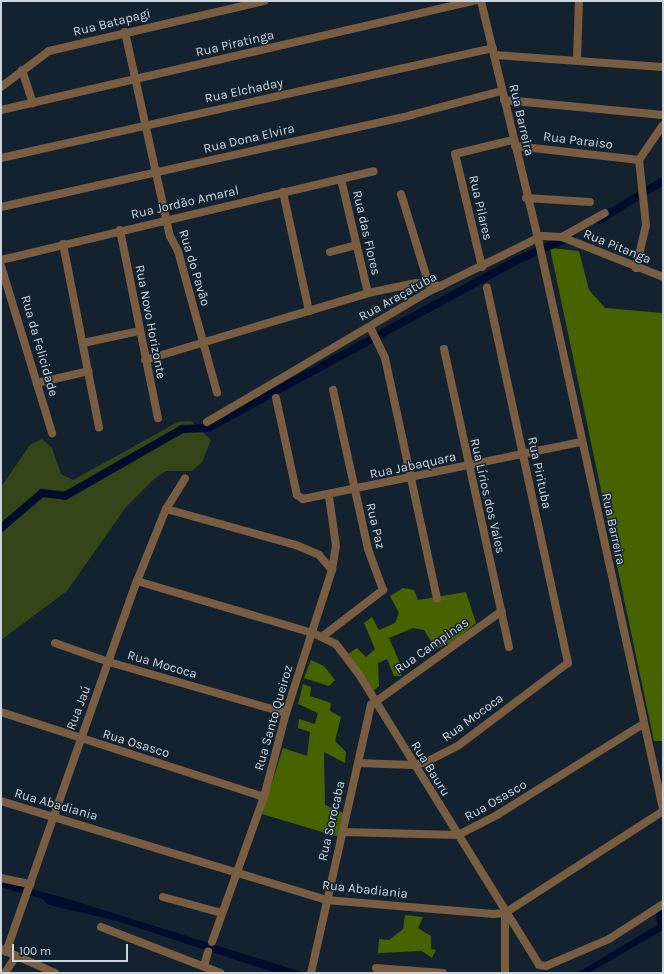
<!DOCTYPE html>
<html>
<head>
<meta charset="utf-8">
<style>
  body { margin:0 }
  #map { position:relative; width:664px; height:974px; overflow:hidden; background:#142230; font-family:Karla,sans-serif }
  div>[style] { position:absolute }
  .green>* { inset:0; background:#344517 }
  .forest>* { inset:0; background:#476300 }
  .water>* { inset:0; background:#000c2c }
  .canal>* { height:8px; margin:-4px; padding:0 4px; transform-origin:4px; border-radius:4px; background:#000c2c }
  .street>* { height:8px; margin:-4px; padding:0 4px; transform-origin:4px; border-radius:4px; background:#785d41 }
  span { translate:-50% -50%; white-space:nowrap; text-align:center; line-height:1.15; -webkit-text-stroke:3px #142230; paint-order:stroke }
  .street-label { font-size:13px; color:#ccd5de }
  .frame { position:absolute; inset:0; border:2px solid #ccd5de; pointer-events:none }
  .scale { position:absolute; left:12px; top:944px; width:116px; height:18px; box-sizing:border-box; border:2px solid #ccd5de; border-top:0; padding-left:5px; font-size:12px; line-height:14px; white-space:nowrap; color:#ccd5de; -webkit-text-stroke:3px #142230; paint-order:stroke }
</style>
</head>
<body>
<div id="map">
  <div class="green">
    <i style="clip-path:polygon(191px 421px,211px 440px,202px 462px,192px 471px,166px 471px,154px 479px,126px 507px,67px 591px,1px 640px,1px 487px,30px 445px,42px 439px,52px 448px,61px 474px,73px 480px,178px 422px)"></i>
  </div>
  <div class="forest">
    <i style="clip-path:polygon(550px 248px,579px 251px,589px 290px,605px 308px,663px 313px,663px 741px,654px 741px)"></i>
    <i style="clip-path:polygon(403px 588px,414px 590px,418px 600px,466px 592px,476px 623px,453px 642px,436px 649px,424px 630px,413px 628px,389px 638px,402px 668px,401px 676px,394px 676px,387px 659px,378px 663px,379px 686px,373px 691px,348px 654px,357px 648px,366px 657px,375px 649px,364px 623px,372px 617px,379px 630px,395px 623px,399px 613px,390px 596px)"></i>
    <i style="clip-path:polygon(311px 660px,324px 666px,335px 680px,329px 686px,304px 678px)"></i>
    <i style="clip-path:polygon(303px 684px,311px 687px,310px 696px,331px 703px,330px 711px,341px 717px,335px 741px,346px 752px,345px 763px,324px 752px,325px 805px,344px 813px,339px 837px,262px 814px,283px 748px,307px 756px,310px 732px,298px 728px,299px 719px,315px 724px,318px 713px,298px 704px)"></i>
    <i style="clip-path:polygon(405px 915px,423px 917px,418px 928px,431px 936px,431px 949px,436px 950px,432px 958px,422px 951px,378px 953px,379px 939px,389px 940px,403px 929px)"></i>
  </div>
  <div class="water">
    <i style="clip-path:polygon(1px 881px,65px 898px,305px 973px,276px 973px,117px 921px,49px 905px,42px 899px,1px 887px)"></i>
    <i style="clip-path:polygon(663px 906px,663px 930px,589px 973px,577px 973px,657px 925px,656px 914px)"></i>
  </div>
  <div class="canal">
    <i style="left:599px;top:220px;width:75px;rotate:-31.4deg"></i>
    <i style="left:1px;top:528px;width:54px;rotate:-40.5deg"></i>
    <i style="left:42px;top:493px;width:23px;rotate:7deg"></i>
    <i style="left:65px;top:496px;width:135px;rotate:-29.8deg"></i>
    <i style="left:182px;top:429px;width:26px;rotate:-2deg"></i>
    <i style="left:208px;top:428px;width:349px;rotate:-28.5deg"></i>
    <i style="left:515px;top:261px;width:62px;rotate:-23.7deg"></i>
  </div>
  <div class="street">
    <i style="left:481px;top:1px;width:249px;rotate:76.5deg"></i>
    <i style="left:539px;top:243px;width:579px;rotate:77.64deg"></i>
    <i style="left:125px;top:32px;width:209px;rotate:77.6deg"></i>
    <i style="left:170px;top:236px;width:17px;rotate:62deg"></i>
    <i style="left:178px;top:251px;width:147px;rotate:74.6deg"></i>
    <i style="left:495px;top:55px;width:168px;rotate:4.1deg"></i>
    <i style="left:577px;top:60px;width:59px;rotate:-88.1deg"></i>
    <i style="left:22px;top:70px;width:35px;rotate:72deg"></i>
    <i style="left:1px;top:87px;width:60px;rotate:-36.9deg"></i>
    <i style="left:49px;top:51px;width:221px;rotate:-13.1deg"></i>
    <i style="left:504px;top:100px;width:160px;rotate:5.4deg"></i>
    <i style="left:1px;top:110px;width:486px;rotate:-13deg"></i>
    <i style="left:515px;top:146px;width:125px;rotate:6.4deg"></i>
    <i style="left:1px;top:158px;width:504px;rotate:-12.6deg"></i>
    <i style="left:341px;top:179px;width:117px;rotate:76.7deg"></i>
    <i style="left:283px;top:192px;width:122px;rotate:77.7deg"></i>
    <i style="left:401px;top:194px;width:92px;rotate:72.9deg"></i>
    <i style="left:526px;top:198px;width:64px;rotate:3.6deg"></i>
    <i style="left:1px;top:207px;width:420px;rotate:-12.6deg"></i>
    <i style="left:411px;top:115px;width:94px;rotate:-14.8deg"></i>
    <i style="left:120px;top:230px;width:192px;rotate:78.6deg"></i>
    <i style="left:562px;top:237px;width:109px;rotate:21.6deg"></i>
    <i style="left:63px;top:244px;width:187px;rotate:78.9deg"></i>
    <i style="left:330px;top:252px;width:27px;rotate:-15deg"></i>
    <i style="left:1px;top:260px;width:383px;rotate:-13.4deg"></i>
    <i style="left:1px;top:266px;width:175px;rotate:73deg"></i>
    <i style="left:482px;top:267px;width:116px;rotate:-103.4deg"></i>
    <i style="left:455px;top:154px;width:60px;rotate:-13.6deg"></i>
    <i style="left:636px;top:268px;width:44px;rotate:-76.9deg"></i>
    <i style="left:646px;top:225px;width:65px;rotate:-96.1deg"></i>
    <i style="left:639px;top:160px;width:42px;rotate:-55.6deg"></i>
    <i style="left:370px;top:327px;width:34px;rotate:64deg"></i>
    <i style="left:385px;top:358px;width:246px;rotate:77.8deg"></i>
    <i style="left:83px;top:343px;width:57px;rotate:-12.1deg"></i>
    <i style="left:444px;top:349px;width:305px;rotate:77.7deg"></i>
    <i style="left:145px;top:360px;width:233px;rotate:-16.7deg"></i>
    <i style="left:368px;top:293px;width:49px;rotate:-11.8deg"></i>
    <i style="left:416px;top:283px;width:25px;rotate:7deg"></i>
    <i style="left:37px;top:383px;width:53px;rotate:-13deg"></i>
    <i style="left:276px;top:398px;width:99px;rotate:77.8deg"></i>
    <i style="left:297px;top:495px;width:7px;rotate:34deg"></i>
    <i style="left:303px;top:499px;width:284px;rotate:-11.6deg"></i>
    <i style="left:207px;top:422px;width:252px;rotate:-30.5deg"></i>
    <i style="left:424px;top:294px;width:131px;rotate:-26.2deg"></i>
    <i style="left:542px;top:236px;width:20px;rotate:3deg"></i>
    <i style="left:562px;top:237px;width:49px;rotate:-29.2deg"></i>
    <i style="left:166px;top:509px;width:135px;rotate:15.5deg"></i>
    <i style="left:296px;top:545px;width:25px;rotate:23deg"></i>
    <i style="left:319px;top:555px;width:20px;rotate:49deg"></i>
    <i style="left:137px;top:581px;width:184px;rotate:16.5deg"></i>
    <i style="left:313px;top:633px;width:25px;rotate:26deg"></i>
    <i style="left:336px;top:644px;width:40px;rotate:53deg"></i>
    <i style="left:360px;top:676px;width:340px;rotate:58.2deg"></i>
    <i style="left:539px;top:965px;width:7px;rotate:8deg"></i>
    <i style="left:546px;top:966px;width:69px;rotate:-23.2deg"></i>
    <i style="left:609px;top:939px;width:64px;rotate:-32.9deg"></i>
    <i style="left:323px;top:636px;width:76px;rotate:-37.5deg"></i>
    <i style="left:383px;top:590px;width:44px;rotate:-110.1deg"></i>
    <i style="left:368px;top:549px;width:163px;rotate:-102.4deg"></i>
    <i style="left:55px;top:643px;width:57px;rotate:19.4deg"></i>
    <i style="left:109px;top:662px;width:184px;rotate:16.1deg"></i>
    <i style="left:1px;top:712px;width:276px;rotate:17.9deg"></i>
    <i style="left:358px;top:763px;width:55px;rotate:2.1deg"></i>
    <i style="left:413px;top:765px;width:13px;rotate:-13deg"></i>
    <i style="left:426px;top:762px;width:37px;rotate:-27deg"></i>
    <i style="left:459px;top:745px;width:136px;rotate:-37deg"></i>
    <i style="left:568px;top:663px;width:384px;rotate:-102.2deg"></i>
    <i style="left:1px;top:801px;width:340px;rotate:16.9deg"></i>
    <i style="left:326px;top:900px;width:168px;rotate:4.8deg"></i>
    <i style="left:493px;top:914px;width:12px;rotate:-5deg"></i>
    <i style="left:505px;top:913px;width:188px;rotate:-32.8deg"></i>
    <i style="left:343px;top:832px;width:115px;rotate:1.5deg"></i>
    <i style="left:458px;top:835px;width:44px;rotate:-27.1deg"></i>
    <i style="left:497px;top:815px;width:172px;rotate:-31.9deg"></i>
    <i style="left:1px;top:878px;width:30px;rotate:12deg"></i>
    <i style="left:163px;top:897px;width:61px;rotate:15.2deg"></i>
    <i style="left:101px;top:927px;width:128px;rotate:21.1deg"></i>
    <i style="left:212px;top:942px;width:154px;rotate:-70.3deg"></i>
    <i style="left:264px;top:797px;width:87px;rotate:-75.3deg"></i>
    <i style="left:286px;top:713px;width:150px;rotate:-72.2deg"></i>
    <i style="left:332px;top:570px;width:24px;rotate:-81deg"></i>
    <i style="left:336px;top:546px;width:50px;rotate:-98deg"></i>
    <i style="left:1px;top:949px;width:59px;rotate:24deg"></i>
    <i style="left:6px;top:952px;width:393px;rotate:-70.6deg"></i>
    <i style="left:137px;top:581px;width:78px;rotate:-68.1deg"></i>
    <i style="left:166px;top:509px;width:36px;rotate:-58deg"></i>
    <i style="left:204px;top:966px;width:15px;rotate:-74deg"></i>
    <i style="left:376px;top:968px;width:67px;rotate:4.3deg"></i>
    <i style="left:5px;top:973px;width:20px;rotate:-57deg"></i>
    <i style="left:311px;top:973px;width:275px;rotate:-77.4deg"></i>
    <i style="left:371px;top:705px;width:161px;rotate:-35.7deg"></i>
    <i style="left:505px;top:973px;width:60px;rotate:-90deg"></i>
  </div>
  <div class="street-label">
    <span style="left:112px;top:23px;rotate:-14deg">Rua Batapagi</span>
    <span style="left:235px;top:44px;rotate:-13deg">Rua Piratinga</span>
    <span style="left:244px;top:91px;rotate:-12deg">Rua Elchaday</span>
    <span style="left:521px;top:120px;rotate:77deg">Rua Barreira</span>
    <span style="left:249px;top:139px;rotate:-13deg">Rua Dona Elvira</span>
    <span style="left:578px;top:141px;rotate:7deg">Rua Paraiso</span>
    <span style="left:185px;top:203px;rotate:-13deg">Rua Jordão Amaral</span>
    <span style="left:480px;top:208px;rotate:77deg">Rua Pilares</span>
    <span style="left:366px;top:233px;rotate:77deg">Rua das Flores</span>
    <span style="left:617px;top:247px;rotate:22deg">Rua Pitanga</span>
    <span style="left:194px;top:268px;rotate:73deg">Rua do Pavão</span>
    <span style="left:398px;top:297px;rotate:-29deg">Rua Araçatuba</span>
    <span style="left:150px;top:322px;rotate:79deg">Rua Novo Horizonte</span>
    <span style="left:39px;top:346px;rotate:74deg">Rua da Felicidade</span>
    <span style="left:413px;top:466px;rotate:-12deg">Rua Jabaquara</span>
    <span style="left:539px;top:473px;rotate:78deg">Rua Pirituba</span>
    <span style="left:487px;top:496px;rotate:77deg">Rua Lírios dos Vales</span>
    <span style="left:375px;top:526px;rotate:77deg">Rua Paz</span>
    <span style="left:613px;top:529px;rotate:78deg">Rua Barreira</span>
    <span style="left:432px;top:646px;rotate:-35deg">Rua Campinas</span>
    <span style="left:162px;top:665px;rotate:16deg">Rua Mococa</span>
    <span style="left:79px;top:708px;rotate:-69deg">Rua Jaú</span>
    <span style="left:274px;top:718px;rotate:-74deg">Rua Santo Queiroz</span>
    <span style="left:473px;top:718px;rotate:-36deg">Rua Mococa</span>
    <span style="left:136px;top:744px;rotate:17deg">Rua Osasco</span>
    <span style="left:430px;top:769px;rotate:58deg">Rua Bauru</span>
    <span style="left:496px;top:801px;rotate:-30deg">Rua Osasco</span>
    <span style="left:56px;top:805px;rotate:16deg">Rua Abadiania</span>
    <span style="left:332px;top:821px;rotate:-77deg">Rua Sorocaba</span>
    <span style="left:365px;top:890px;rotate:6deg">Rua Abadiania</span>
  </div>
  <div class="frame"></div>
  <div class="scale">100 m</div>
</div>
</body>
</html>
